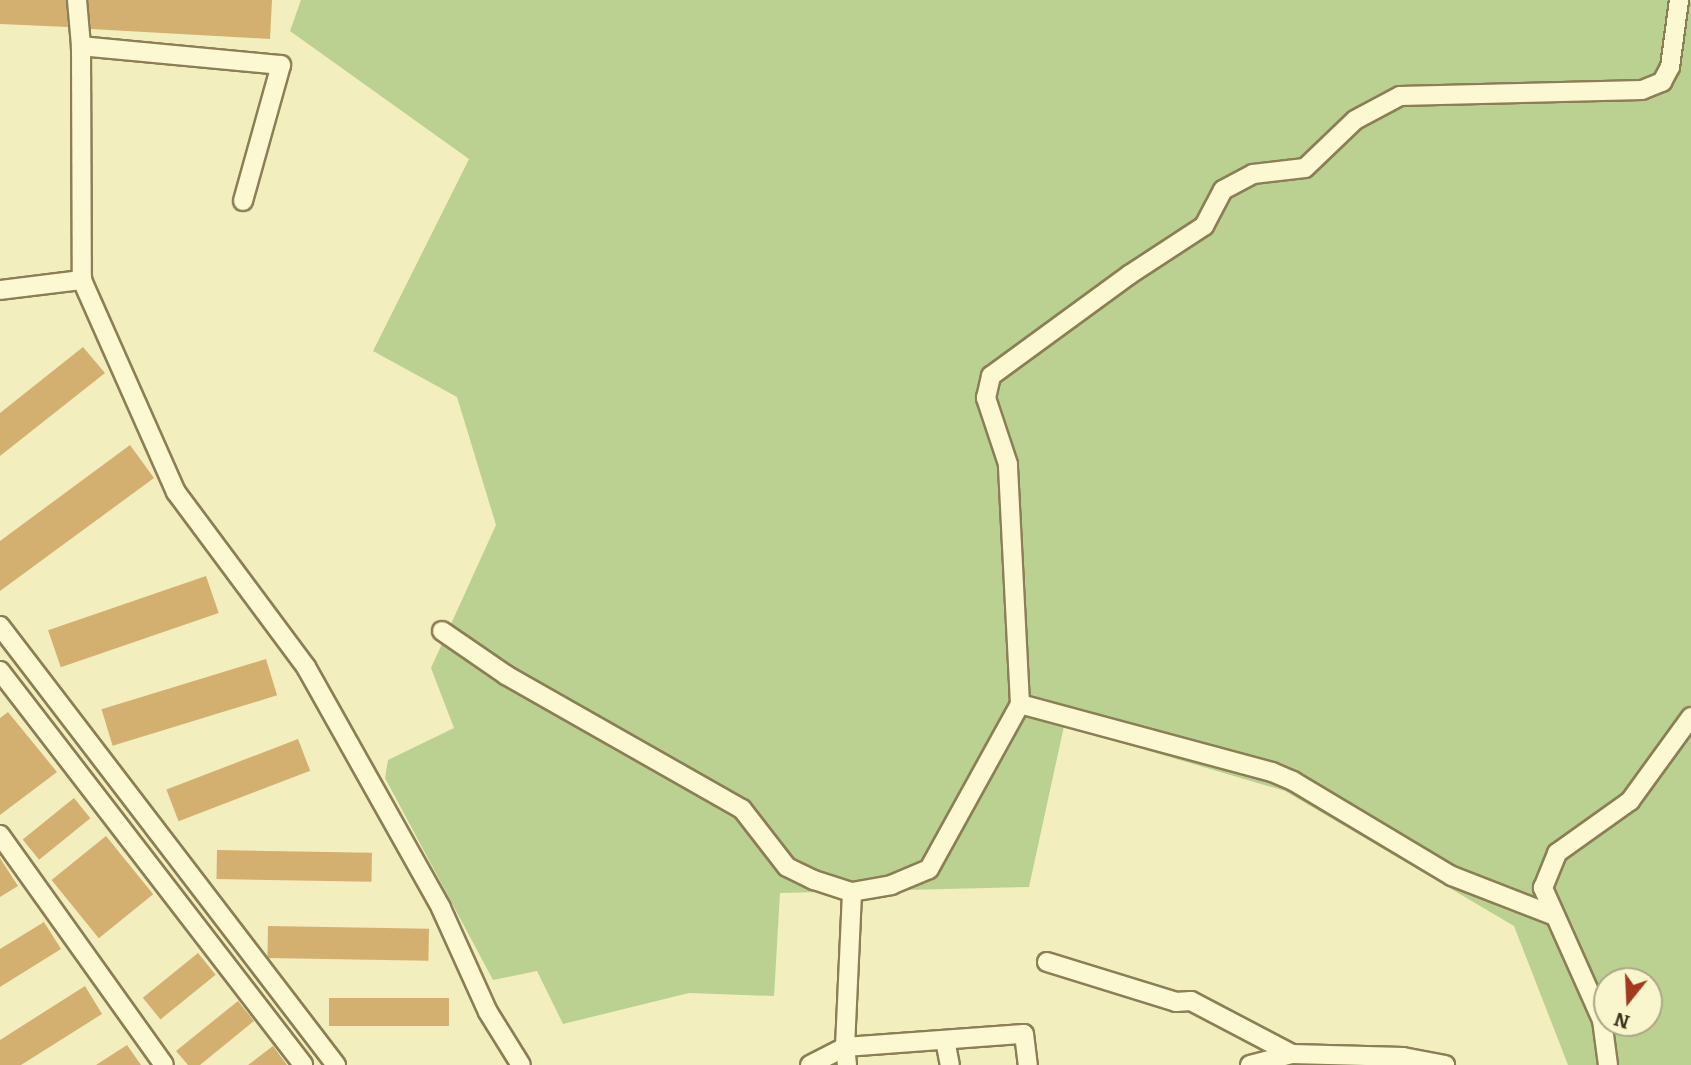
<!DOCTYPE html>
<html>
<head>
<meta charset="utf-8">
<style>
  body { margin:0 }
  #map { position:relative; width:1691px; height:1065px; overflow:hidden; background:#f2eebe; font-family:Bitter,serif }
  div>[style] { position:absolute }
  .green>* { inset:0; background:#bbd191 }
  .building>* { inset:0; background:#d4b070; transform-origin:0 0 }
  .roads { filter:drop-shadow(2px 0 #8c7e55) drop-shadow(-2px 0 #8c7e55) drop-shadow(0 2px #8c7e55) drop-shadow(0 -2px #8c7e55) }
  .minor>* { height:18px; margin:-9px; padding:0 9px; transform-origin:9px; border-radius:9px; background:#fcf9d2 }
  span { translate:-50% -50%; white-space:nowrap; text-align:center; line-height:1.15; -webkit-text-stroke:5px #f9f6ce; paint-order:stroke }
  .north { position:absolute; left:1593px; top:967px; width:70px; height:70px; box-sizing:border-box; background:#f9f6ce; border:2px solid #ada786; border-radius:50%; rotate:198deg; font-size:19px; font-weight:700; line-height:28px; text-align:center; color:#3a311b }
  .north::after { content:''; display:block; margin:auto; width:24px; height:32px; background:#a13a1e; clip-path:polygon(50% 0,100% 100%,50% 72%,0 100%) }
</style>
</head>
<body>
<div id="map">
  <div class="green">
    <i style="clip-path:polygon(evenodd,301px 0,1691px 0,1691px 1065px,1568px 1065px,1514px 926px,1285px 791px,1064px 726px,1029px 887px,780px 893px,774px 996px,689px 993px,563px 1024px,537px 971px,493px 980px,385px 778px,388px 760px,454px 728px,431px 668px,496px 525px,457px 397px,373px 351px,469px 159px,290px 31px,301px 0,1607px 981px,1649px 981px,1649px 1023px,1607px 1023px,1607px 981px)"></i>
  </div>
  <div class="building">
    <i style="clip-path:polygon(0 0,66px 0,68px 27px,0 24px)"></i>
    <i style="clip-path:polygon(88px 0,272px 0,270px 39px,91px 29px)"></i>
    <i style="clip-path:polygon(83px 347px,105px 373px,0 456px,0 413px)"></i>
    <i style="clip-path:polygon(130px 445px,154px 478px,0 591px,0 541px)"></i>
    <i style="left:206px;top:576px;width:39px;height:167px;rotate:71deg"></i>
    <i style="left:266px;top:659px;width:38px;height:172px;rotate:73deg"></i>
    <i style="clip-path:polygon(8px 712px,57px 772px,0 815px,0 718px)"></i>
    <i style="left:298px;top:739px;width:34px;height:141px;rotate:69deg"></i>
    <i style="left:74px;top:798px;width:26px;height:66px;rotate:51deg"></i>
    <i style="left:106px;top:836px;width:75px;height:70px;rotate:51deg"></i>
    <i style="left:217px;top:850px;width:155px;height:29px;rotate:1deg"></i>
    <i style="clip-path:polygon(0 858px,18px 886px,0 897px)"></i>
    <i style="clip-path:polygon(44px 922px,61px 949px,0 987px,0 949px)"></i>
    <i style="left:268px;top:926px;width:161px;height:32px;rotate:1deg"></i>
    <i style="left:198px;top:953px;width:28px;height:71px;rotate:51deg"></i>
    <i style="clip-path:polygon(85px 986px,102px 1014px,21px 1065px,0 1065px,0 1040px)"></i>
    <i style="left:449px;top:998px;width:28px;height:120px;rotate:90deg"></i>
    <i style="clip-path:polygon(238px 1001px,254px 1021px,200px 1065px,188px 1065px,176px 1051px)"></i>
    <i style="clip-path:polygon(127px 1045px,141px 1065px,96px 1065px)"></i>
    <i style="clip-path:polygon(273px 1046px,287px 1065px,248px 1065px)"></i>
  </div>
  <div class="roads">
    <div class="minor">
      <i style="left:77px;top:0;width:46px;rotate:85deg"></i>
      <i style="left:243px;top:201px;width:141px;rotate:-74.4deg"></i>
      <i style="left:281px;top:65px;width:201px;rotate:-174.6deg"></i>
      <i style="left:81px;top:46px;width:234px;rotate:89.8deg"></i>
      <i style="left:82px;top:280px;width:232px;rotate:66.1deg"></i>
      <i style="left:176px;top:492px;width:218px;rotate:53.4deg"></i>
      <i style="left:306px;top:667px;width:276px;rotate:60.7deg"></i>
      <i style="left:441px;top:908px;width:114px;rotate:65.7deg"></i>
      <i style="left:488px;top:1012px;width:62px;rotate:58.1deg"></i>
      <i style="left:0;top:290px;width:83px;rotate:-7deg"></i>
      <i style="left:0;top:626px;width:553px;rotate:52.57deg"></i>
      <i style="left:442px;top:631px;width:78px;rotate:34.5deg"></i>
      <i style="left:506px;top:675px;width:271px;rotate:29.6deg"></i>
      <i style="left:742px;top:809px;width:73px;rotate:52.2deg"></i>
      <i style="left:787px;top:867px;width:30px;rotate:26deg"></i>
      <i style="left:814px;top:880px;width:40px;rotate:18deg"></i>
      <i style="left:852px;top:892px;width:40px;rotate:-10deg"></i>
      <i style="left:891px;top:885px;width:41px;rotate:-22.8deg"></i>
      <i style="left:929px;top:869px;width:188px;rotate:-61.1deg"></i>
      <i style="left:1020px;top:704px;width:261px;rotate:15.1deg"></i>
      <i style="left:1272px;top:772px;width:23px;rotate:23deg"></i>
      <i style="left:1293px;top:781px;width:185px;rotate:30.9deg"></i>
      <i style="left:1452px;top:876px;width:110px;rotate:21.2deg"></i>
      <i style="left:0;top:671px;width:497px;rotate:52.4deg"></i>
      <i style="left:1020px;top:704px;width:240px;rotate:-92.9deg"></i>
      <i style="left:1008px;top:464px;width:70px;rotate:-108.4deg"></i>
      <i style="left:986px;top:398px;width:23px;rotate:-77deg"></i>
      <i style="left:991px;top:376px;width:171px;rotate:-36.2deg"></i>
      <i style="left:1129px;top:275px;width:90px;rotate:-33.2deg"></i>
      <i style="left:1204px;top:226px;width:41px;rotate:-62.2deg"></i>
      <i style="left:1223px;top:190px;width:34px;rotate:-28deg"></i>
      <i style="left:1253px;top:174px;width:52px;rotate:-6.6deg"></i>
      <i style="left:1305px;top:168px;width:69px;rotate:-43.8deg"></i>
      <i style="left:1355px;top:120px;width:51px;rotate:-28.1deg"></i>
      <i style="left:1400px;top:96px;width:242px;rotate:-1.4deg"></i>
      <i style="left:1642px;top:90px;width:22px;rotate:-22deg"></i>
      <i style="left:1662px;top:82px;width:17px;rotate:-62deg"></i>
      <i style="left:1670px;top:67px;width:68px;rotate:-82.3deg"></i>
      <i style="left:0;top:835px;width:282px;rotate:54.5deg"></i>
      <i style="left:1047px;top:962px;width:135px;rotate:17.2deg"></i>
      <i style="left:1176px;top:1002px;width:15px;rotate:-4deg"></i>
      <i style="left:1191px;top:1001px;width:114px;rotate:27.7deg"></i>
      <i style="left:945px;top:1040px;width:25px;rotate:79deg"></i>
      <i style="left:810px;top:1065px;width:39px;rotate:-27deg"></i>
      <i style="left:845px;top:1047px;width:179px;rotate:-4.2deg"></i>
      <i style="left:1024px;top:1034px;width:31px;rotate:83deg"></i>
      <i style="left:847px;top:1065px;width:18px;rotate:-96deg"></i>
      <i style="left:845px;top:1047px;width:155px;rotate:-87.4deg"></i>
      <i style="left:1250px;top:1065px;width:43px;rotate:-14.7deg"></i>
      <i style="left:1292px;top:1054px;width:111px;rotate:1.5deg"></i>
      <i style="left:1403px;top:1057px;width:43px;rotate:10.8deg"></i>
      <i style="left:1608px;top:1065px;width:45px;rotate:-97.6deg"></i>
      <i style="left:1602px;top:1020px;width:145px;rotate:-114.1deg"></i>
      <i style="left:1543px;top:888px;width:38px;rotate:-68deg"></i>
      <i style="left:1557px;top:853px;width:90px;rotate:-35.5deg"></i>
      <i style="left:1630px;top:801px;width:104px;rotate:-54deg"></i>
    </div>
  </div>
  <div class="north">N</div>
</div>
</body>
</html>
